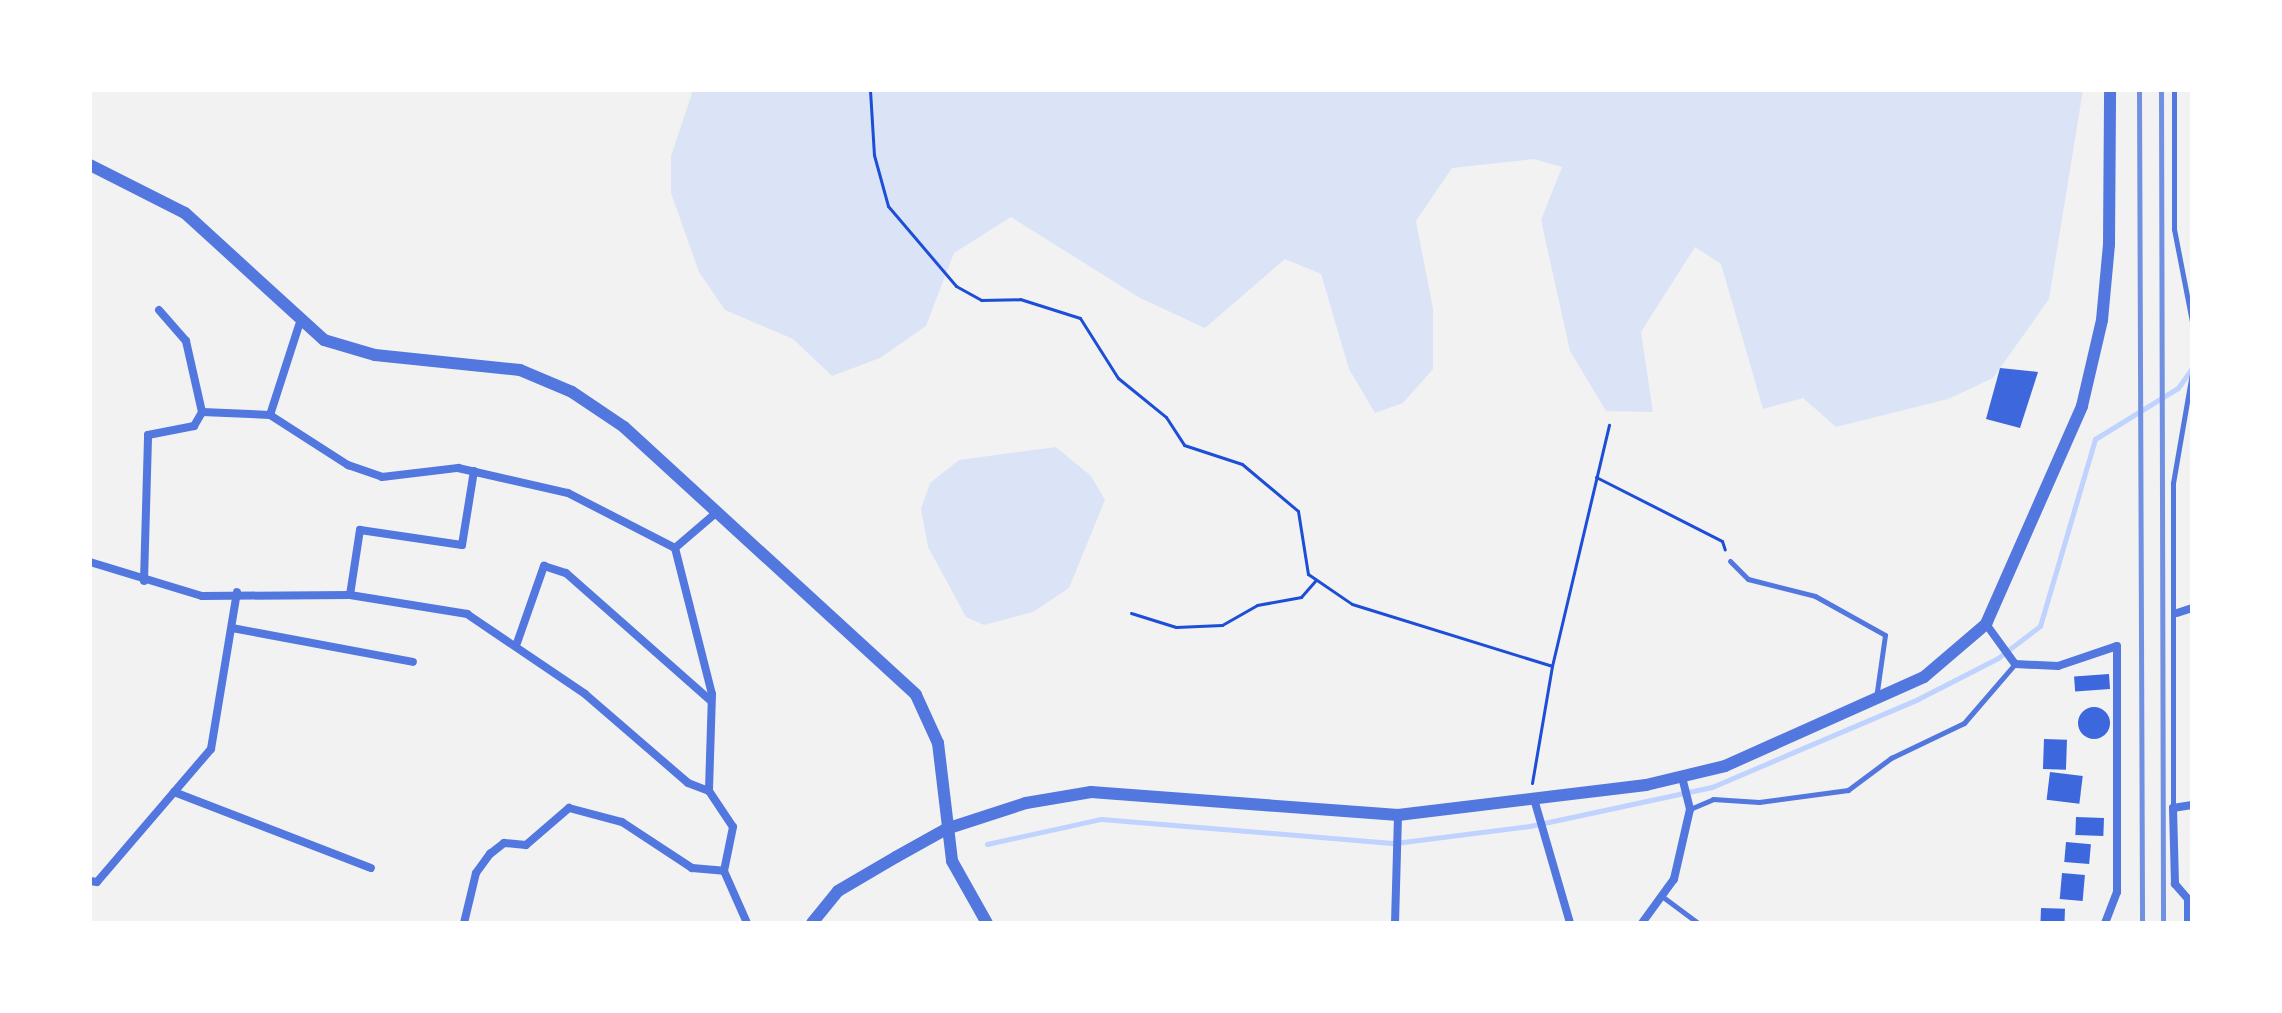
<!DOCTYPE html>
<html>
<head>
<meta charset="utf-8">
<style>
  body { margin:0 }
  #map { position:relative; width:2282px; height:1013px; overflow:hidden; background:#f2f2f2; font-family:"Noto Sans",sans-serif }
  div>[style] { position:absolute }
  .green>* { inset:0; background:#dbe4f7 }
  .stream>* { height:5px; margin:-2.5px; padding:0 2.5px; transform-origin:2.5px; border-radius:2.5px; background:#bfd3fe }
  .building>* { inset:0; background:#3d67dc; transform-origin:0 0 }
  .round { border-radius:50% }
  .path>* { height:3px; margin:-1.5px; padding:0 1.5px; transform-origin:1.5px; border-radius:1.5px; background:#1d4ed8 }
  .service>* { height:5px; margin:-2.5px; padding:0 2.5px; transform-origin:2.5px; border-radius:2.5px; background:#5277de }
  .minor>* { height:8px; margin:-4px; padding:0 4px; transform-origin:4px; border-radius:4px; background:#5277de }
  .tertiary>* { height:12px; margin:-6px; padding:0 6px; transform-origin:6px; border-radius:6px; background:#5277de }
  .rail>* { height:5px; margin:-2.5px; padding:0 2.5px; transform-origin:2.5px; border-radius:2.5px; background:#7290e2 }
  span { translate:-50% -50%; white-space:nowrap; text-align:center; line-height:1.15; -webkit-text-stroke:7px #fff; paint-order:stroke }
  .frame { position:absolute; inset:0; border:92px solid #fff; pointer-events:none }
</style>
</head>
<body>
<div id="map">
  <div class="green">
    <i style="clip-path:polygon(693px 90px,2083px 90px,2049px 299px,1993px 378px,1948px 399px,1836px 427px,1803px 398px,1763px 409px,1721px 264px,1695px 247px,1641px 332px,1653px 412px,1606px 411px,1570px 351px,1541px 220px,1562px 167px,1534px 159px,1452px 168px,1416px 221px,1433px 309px,1433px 369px,1403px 403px,1375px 413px,1349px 369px,1321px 274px,1285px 259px,1205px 328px,1140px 298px,1011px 217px,954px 253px,926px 326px,880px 358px,832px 376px,793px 339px,725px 310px,699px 272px,671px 193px,671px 156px)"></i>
    <i style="clip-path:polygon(1056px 447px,1091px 476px,1105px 500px,1069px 588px,1033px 612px,984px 625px,966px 617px,928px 547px,921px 509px,930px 483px,959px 460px)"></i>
  </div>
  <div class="stream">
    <i style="left:987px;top:844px;width:117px;rotate:-12.4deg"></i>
    <i style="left:1101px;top:819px;width:295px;rotate:4.7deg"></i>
    <i style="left:1395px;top:843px;width:136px;rotate:-7.2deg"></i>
    <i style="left:1530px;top:826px;width:186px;rotate:-12.1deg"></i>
    <i style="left:1712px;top:787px;width:224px;rotate:-23.1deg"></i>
    <i style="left:1918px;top:699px;width:90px;rotate:-27.1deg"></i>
    <i style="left:1998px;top:658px;width:53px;rotate:-37.3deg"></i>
    <i style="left:2040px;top:626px;width:195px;rotate:-73.6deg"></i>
    <i style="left:2095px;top:439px;width:97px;rotate:-31.6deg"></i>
    <i style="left:2178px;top:388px;width:24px;rotate:-55deg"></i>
  </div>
  <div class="building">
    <i style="clip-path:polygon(2000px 368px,2038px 372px,2020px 428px,1986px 419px)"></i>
    <i style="left:2109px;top:674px;width:15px;height:35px;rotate:86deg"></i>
    <i class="round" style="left:2078px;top:707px;width:32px;height:32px"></i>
    <i style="left:2044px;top:739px;width:23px;height:30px;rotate:2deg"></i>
    <i style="left:2050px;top:772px;width:33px;height:28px;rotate:7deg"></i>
    <i style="left:2076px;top:817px;width:28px;height:18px;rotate:2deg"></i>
    <i style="left:2066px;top:842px;width:25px;height:20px;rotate:5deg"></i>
    <i style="left:2062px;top:873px;width:23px;height:26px;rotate:5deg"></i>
    <i style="left:2041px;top:908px;width:24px;height:15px;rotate:2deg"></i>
  </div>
  <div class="path">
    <i style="left:870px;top:90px;width:65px;rotate:86.5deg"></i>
    <i style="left:874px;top:155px;width:53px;rotate:74.6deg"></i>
    <i style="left:888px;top:206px;width:105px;rotate:49.6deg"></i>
    <i style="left:956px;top:286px;width:29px;rotate:29deg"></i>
    <i style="left:981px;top:300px;width:39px;rotate:-1deg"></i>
    <i style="left:1020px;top:299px;width:63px;rotate:17.6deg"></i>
    <i style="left:1080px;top:318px;width:71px;rotate:57.7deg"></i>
    <i style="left:1118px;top:378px;width:62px;rotate:39.1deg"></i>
    <i style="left:1166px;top:417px;width:33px;rotate:57deg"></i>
    <i style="left:1184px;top:445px;width:61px;rotate:18.1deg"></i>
    <i style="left:1242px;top:464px;width:73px;rotate:40deg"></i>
    <i style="left:1298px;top:511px;width:64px;rotate:81deg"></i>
    <i style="left:1308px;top:574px;width:53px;rotate:34.3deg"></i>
    <i style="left:1352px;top:604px;width:209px;rotate:17.2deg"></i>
    <i style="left:1596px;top:477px;width:141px;rotate:26.9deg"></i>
    <i style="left:1722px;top:541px;width:9px;rotate:72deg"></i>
    <i style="left:1131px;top:613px;width:47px;rotate:17.3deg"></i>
    <i style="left:1176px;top:627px;width:46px;rotate:-2.5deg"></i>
    <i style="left:1222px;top:625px;width:40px;rotate:-29.7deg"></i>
    <i style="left:1257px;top:605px;width:45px;rotate:-10.3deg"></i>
    <i style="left:1301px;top:597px;width:23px;rotate:-49deg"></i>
    <i style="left:1532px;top:783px;width:119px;rotate:-80.3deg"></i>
    <i style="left:1552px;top:666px;width:248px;rotate:-76.7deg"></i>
  </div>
  <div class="service">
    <i style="left:2174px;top:90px;width:139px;rotate:90deg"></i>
    <i style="left:2174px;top:229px;width:95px;rotate:79deg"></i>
    <i style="left:1730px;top:561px;width:25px;rotate:45deg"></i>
    <i style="left:1748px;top:579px;width:69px;rotate:14.2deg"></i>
    <i style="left:1815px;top:596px;width:80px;rotate:29.1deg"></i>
    <i style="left:1885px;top:635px;width:64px;rotate:98.1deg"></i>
    <i style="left:2173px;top:808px;width:325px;rotate:-90deg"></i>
    <i style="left:2173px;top:483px;width:112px;rotate:-80.2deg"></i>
    <i style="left:1690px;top:809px;width:25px;rotate:-23deg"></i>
    <i style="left:1713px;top:799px;width:46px;rotate:3.7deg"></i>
    <i style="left:1759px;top:802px;width:90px;rotate:-7.7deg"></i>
    <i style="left:1848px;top:790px;width:54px;rotate:-36.7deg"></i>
    <i style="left:1891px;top:758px;width:81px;rotate:-25.6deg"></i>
    <i style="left:1964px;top:723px;width:78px;rotate:-49.2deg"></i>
    <i style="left:1663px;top:897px;width:44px;rotate:36.6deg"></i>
  </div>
  <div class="minor">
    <i style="left:202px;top:412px;width:68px;rotate:2.5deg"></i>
    <i style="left:270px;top:415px;width:93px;rotate:32.7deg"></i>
    <i style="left:348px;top:465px;width:36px;rotate:19deg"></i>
    <i style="left:382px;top:477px;width:77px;rotate:-6.8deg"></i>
    <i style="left:458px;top:468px;width:113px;rotate:12.8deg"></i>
    <i style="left:568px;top:493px;width:120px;rotate:27.2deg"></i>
    <i style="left:675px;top:548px;width:151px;rotate:75.8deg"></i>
    <i style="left:712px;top:694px;width:97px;rotate:91.8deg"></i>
    <i style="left:270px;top:415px;width:95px;rotate:-72.1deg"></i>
    <i style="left:675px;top:548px;width:55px;rotate:-40.6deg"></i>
    <i style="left:90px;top:562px;width:117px;rotate:16.9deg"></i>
    <i style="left:202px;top:596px;width:148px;rotate:-0.4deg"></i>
    <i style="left:350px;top:595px;width:119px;rotate:9.2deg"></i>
    <i style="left:467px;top:614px;width:143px;rotate:34.1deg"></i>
    <i style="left:585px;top:694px;width:136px;rotate:40.8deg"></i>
    <i style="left:688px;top:783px;width:22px;rotate:21deg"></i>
    <i style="left:709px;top:791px;width:43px;rotate:56.3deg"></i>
    <i style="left:733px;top:827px;width:45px;rotate:101.6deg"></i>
    <i style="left:724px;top:871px;width:57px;rotate:66.1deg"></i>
    <i style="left:144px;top:581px;width:146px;rotate:-88.4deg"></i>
    <i style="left:148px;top:435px;width:47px;rotate:-11.1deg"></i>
    <i style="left:194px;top:426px;width:16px;rotate:-60deg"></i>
    <i style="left:202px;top:412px;width:73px;rotate:-102.7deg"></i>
    <i style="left:186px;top:341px;width:41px;rotate:-131.1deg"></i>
    <i style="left:350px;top:595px;width:66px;rotate:-81.3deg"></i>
    <i style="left:360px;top:530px;width:103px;rotate:8.4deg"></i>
    <i style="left:462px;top:545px;width:75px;rotate:-80.8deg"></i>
    <i style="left:2177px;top:613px;width:16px;rotate:-18deg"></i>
    <i style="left:1986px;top:624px;width:49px;rotate:54.1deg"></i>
    <i style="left:2015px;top:664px;width:43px;rotate:2.7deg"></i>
    <i style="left:2058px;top:666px;width:62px;rotate:-18.7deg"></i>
    <i style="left:2117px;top:646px;width:246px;rotate:90deg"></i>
    <i style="left:2117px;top:892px;width:33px;rotate:111deg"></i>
    <i style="left:232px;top:628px;width:184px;rotate:10.6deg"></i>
    <i style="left:517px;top:643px;width:82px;rotate:-70.7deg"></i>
    <i style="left:544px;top:566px;width:23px;rotate:18deg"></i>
    <i style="left:566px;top:573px;width:193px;rotate:41.4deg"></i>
    <i style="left:174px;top:792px;width:211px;rotate:21.1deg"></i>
    <i style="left:1534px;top:799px;width:129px;rotate:73.8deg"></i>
    <i style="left:90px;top:881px;width:7px;rotate:8deg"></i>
    <i style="left:97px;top:882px;width:175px;rotate:-49.4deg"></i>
    <i style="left:211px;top:749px;width:159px;rotate:-80.6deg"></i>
    <i style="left:464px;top:923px;width:51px;rotate:-76.5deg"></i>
    <i style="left:476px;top:873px;width:24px;rotate:-54deg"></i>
    <i style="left:490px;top:854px;width:18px;rotate:-38deg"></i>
    <i style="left:504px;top:843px;width:22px;rotate:5deg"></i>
    <i style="left:526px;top:845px;width:57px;rotate:-40.7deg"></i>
    <i style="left:569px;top:808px;width:55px;rotate:14.8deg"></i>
    <i style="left:622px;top:822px;width:84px;rotate:33.3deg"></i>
    <i style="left:692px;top:868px;width:32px;rotate:5deg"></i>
    <i style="left:1395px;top:923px;width:108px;rotate:-88.4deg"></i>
    <i style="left:1642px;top:923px;width:54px;rotate:-54deg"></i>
    <i style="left:1674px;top:879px;width:72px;rotate:-77.1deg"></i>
    <i style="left:1690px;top:809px;width:32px;rotate:-104deg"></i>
    <i style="left:2188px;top:923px;width:24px;rotate:-90deg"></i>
    <i style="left:2188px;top:899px;width:20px;rotate:-131deg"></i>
    <i style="left:2175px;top:884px;width:76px;rotate:-91.5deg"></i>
    <i style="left:2173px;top:808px;width:19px;rotate:-9deg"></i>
  </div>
  <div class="tertiary">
    <i style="left:90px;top:165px;width:106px;rotate:26.8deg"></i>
    <i style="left:185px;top:213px;width:188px;rotate:42.4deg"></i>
    <i style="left:324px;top:340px;width:53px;rotate:16.4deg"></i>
    <i style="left:375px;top:355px;width:146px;rotate:5.9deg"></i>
    <i style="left:520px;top:370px;width:56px;rotate:22.9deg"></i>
    <i style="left:572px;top:392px;width:63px;rotate:33.9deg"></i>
    <i style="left:624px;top:427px;width:396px;rotate:42.5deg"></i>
    <i style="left:916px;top:695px;width:53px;rotate:65.4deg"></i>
    <i style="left:938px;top:743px;width:119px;rotate:83.2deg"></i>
    <i style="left:952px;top:861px;width:71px;rotate:60.6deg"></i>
    <i style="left:812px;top:923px;width:41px;rotate:-50.9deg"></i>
    <i style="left:838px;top:891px;width:67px;rotate:-30.4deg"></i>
    <i style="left:896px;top:857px;width:57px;rotate:-29.2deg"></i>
    <i style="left:946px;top:829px;width:84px;rotate:-18deg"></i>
    <i style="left:1026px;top:803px;width:66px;rotate:-9.6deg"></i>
    <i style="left:1091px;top:792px;width:308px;rotate:4.3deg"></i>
    <i style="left:1398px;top:815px;width:250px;rotate:-6.9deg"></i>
    <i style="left:1646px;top:785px;width:81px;rotate:-13.5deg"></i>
    <i style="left:1725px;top:766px;width:218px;rotate:-24.1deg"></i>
    <i style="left:1924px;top:677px;width:82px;rotate:-40.5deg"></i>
    <i style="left:1986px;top:624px;width:238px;rotate:-66.2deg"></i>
    <i style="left:2082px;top:406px;width:88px;rotate:-76.9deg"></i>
    <i style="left:2102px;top:320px;width:75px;rotate:-84.7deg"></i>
    <i style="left:2109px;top:245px;width:155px;rotate:-89.6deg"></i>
  </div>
  <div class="rail">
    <i style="left:2139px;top:90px;width:833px;rotate:89.79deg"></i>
    <i style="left:2161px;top:90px;width:833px;rotate:89.86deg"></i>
  </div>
  <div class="frame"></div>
</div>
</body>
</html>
